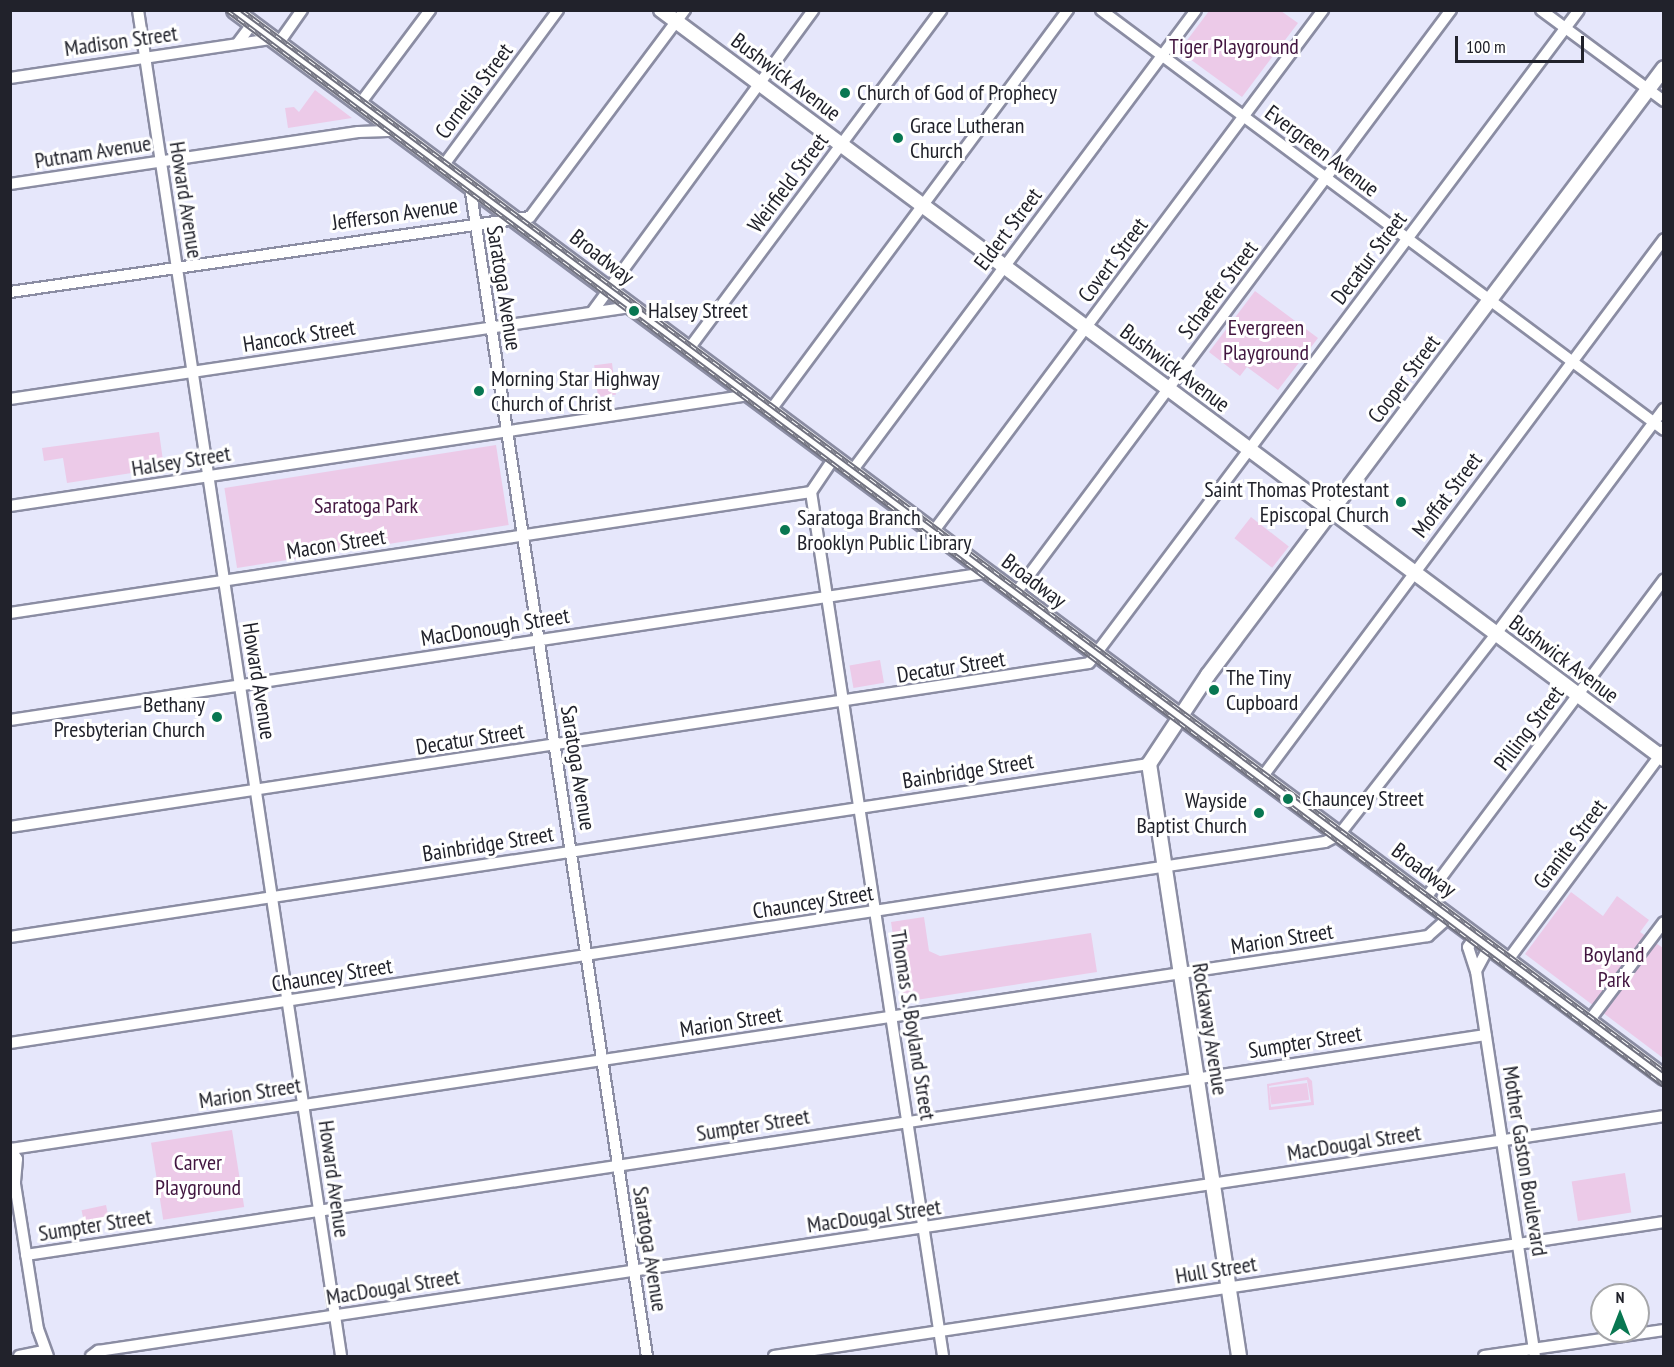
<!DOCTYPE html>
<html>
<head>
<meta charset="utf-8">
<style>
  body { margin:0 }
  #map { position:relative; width:1674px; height:1367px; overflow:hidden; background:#e6e7fb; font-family:"PT Sans Narrow",sans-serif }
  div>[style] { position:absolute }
  .green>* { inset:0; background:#eccae8; transform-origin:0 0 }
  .roads { filter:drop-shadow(2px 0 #8b8da3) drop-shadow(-2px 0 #8b8da3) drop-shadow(0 2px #8b8da3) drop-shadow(0 -2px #8b8da3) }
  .street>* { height:10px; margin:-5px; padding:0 5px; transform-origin:5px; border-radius:5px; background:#fff }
  .secondary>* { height:14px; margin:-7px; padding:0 7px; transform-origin:7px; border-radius:7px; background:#fff }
  .primary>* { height:15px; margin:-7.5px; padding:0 7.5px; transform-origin:7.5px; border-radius:7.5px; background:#fff }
  .rail>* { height:4.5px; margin-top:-2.25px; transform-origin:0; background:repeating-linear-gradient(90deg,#fff 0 7px,#70717f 0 14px); box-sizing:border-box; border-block:2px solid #70717f }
  .dots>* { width:16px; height:16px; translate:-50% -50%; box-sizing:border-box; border:3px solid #fff; border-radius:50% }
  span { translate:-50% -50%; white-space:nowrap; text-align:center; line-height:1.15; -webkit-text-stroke:6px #fff; paint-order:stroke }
  .street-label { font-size:22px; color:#21222b }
  .park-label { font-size:22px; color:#421640 }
  .poi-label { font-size:22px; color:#21222b }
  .left { translate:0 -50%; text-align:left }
  .right { translate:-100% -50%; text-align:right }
  .frame { position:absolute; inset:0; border:12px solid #21222b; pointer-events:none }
  .north { position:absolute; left:1590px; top:1283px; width:60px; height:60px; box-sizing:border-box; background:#fff; border:2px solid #a6a7aa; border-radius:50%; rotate:0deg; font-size:16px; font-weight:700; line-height:24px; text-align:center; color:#21222b }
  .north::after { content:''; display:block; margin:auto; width:21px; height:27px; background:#087751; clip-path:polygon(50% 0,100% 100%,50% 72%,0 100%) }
  .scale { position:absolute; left:1455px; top:36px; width:129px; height:27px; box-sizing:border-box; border:3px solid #21222b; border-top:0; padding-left:8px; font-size:18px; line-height:21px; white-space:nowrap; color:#21222b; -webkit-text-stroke:4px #fff; paint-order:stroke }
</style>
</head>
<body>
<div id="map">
  <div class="green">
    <i style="clip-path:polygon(1209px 11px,1281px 11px,1298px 23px,1242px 97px,1179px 51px)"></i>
    <i style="clip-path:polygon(315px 90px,352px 118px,288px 128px,285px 108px,294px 107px,299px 112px)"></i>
    <i style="clip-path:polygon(1255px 291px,1318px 338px,1278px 390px,1247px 367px,1240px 376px,1209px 352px)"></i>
    <i style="left:612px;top:363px;width:32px;height:18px;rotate:83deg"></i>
    <i style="clip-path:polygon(159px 432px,164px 468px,67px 483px,63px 458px,44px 461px,42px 448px)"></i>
    <i style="left:496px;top:445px;width:81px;height:275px;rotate:81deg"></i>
    <i style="left:1251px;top:517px;width:48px;height:27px;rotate:38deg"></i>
    <i style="left:880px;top:660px;width:23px;height:31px;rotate:80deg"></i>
    <i style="clip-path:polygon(1571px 892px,1603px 916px,1617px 896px,1649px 920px,1640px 932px,1663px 948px,1663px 1058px,1525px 954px)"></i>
    <i style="clip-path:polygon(924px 917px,929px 951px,940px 956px,1091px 933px,1097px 972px,903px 1002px,891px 922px)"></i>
    <i style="clip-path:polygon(evenodd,1308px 1077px,1312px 1081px,1314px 1105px,1269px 1110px,1267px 1084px,1308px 1077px,1307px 1080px,1311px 1102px,1271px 1107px,1269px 1086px,1307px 1080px)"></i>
    <i style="left:1307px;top:1083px;width:17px;height:38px;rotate:83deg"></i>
    <i style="left:232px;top:1130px;width:78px;height:82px;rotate:81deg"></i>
    <i style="left:1625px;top:1173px;width:40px;height:54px;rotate:81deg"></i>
    <i style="left:106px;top:1205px;width:14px;height:25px;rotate:78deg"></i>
  </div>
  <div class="roads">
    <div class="street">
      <i style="left:138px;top:10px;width:1361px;rotate:81.42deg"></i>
      <i style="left:1101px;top:10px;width:702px;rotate:36.72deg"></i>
      <i style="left:1541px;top:10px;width:153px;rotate:36.5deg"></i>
      <i style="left:237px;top:44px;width:25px;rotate:-53deg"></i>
      <i style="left:278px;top:44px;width:42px;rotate:-54.8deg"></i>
      <i style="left:10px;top:78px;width:265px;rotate:-8.5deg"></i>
      <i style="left:359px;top:105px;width:119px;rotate:-53.2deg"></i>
      <i style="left:443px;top:166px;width:194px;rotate:-53.6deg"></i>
      <i style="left:10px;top:184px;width:352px;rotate:-8.5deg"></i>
      <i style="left:358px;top:132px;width:37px;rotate:-2deg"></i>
      <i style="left:470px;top:186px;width:1183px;rotate:81.4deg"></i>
      <i style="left:10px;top:292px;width:525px;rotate:-8.21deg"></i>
      <i style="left:530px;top:217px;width:259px;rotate:-53.2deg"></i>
      <i style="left:593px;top:311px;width:373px;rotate:-53.8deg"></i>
      <i style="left:688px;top:350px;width:424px;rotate:-53.3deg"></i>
      <i style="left:10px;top:399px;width:627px;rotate:-8.44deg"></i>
      <i style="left:770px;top:411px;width:500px;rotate:-53.4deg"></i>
      <i style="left:834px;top:458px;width:41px;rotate:124.1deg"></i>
      <i style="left:811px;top:492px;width:874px;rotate:81.31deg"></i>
      <i style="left:852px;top:471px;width:575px;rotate:-53.27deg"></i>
      <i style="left:10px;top:506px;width:747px;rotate:-8.54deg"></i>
      <i style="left:933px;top:532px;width:652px;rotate:-53.24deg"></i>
      <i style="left:1015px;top:594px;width:729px;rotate:-53.26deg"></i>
      <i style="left:10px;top:613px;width:810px;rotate:-8.59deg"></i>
      <i style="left:10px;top:720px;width:987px;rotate:-8.57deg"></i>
      <i style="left:1263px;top:776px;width:670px;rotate:-53.25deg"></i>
      <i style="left:10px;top:827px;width:1091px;rotate:-8.64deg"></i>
      <i style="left:1089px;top:663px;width:816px;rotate:-53.12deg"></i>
      <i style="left:1425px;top:899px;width:399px;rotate:-53.2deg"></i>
      <i style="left:1475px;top:936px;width:13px;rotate:122deg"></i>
      <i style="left:1468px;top:947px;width:25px;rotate:72deg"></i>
      <i style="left:1476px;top:971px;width:389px;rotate:81.3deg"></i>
      <i style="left:10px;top:937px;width:1152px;rotate:-8.64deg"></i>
      <i style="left:1508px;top:960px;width:260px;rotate:-53.4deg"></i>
      <i style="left:1476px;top:971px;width:27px;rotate:-62deg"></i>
      <i style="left:1589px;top:1021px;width:124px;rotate:-52.9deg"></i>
      <i style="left:10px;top:1043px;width:1330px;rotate:-8.69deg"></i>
      <i style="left:1325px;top:842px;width:16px;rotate:-27deg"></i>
      <i style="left:1339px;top:835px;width:255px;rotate:-52deg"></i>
      <i style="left:1496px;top:634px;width:281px;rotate:-53.3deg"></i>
      <i style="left:10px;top:1148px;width:13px;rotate:58deg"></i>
      <i style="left:17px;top:1159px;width:25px;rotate:95deg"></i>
      <i style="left:11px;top:1149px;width:1433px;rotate:-8.55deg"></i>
      <i style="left:1428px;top:936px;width:28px;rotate:-42deg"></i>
      <i style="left:10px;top:1175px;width:10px;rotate:61deg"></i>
      <i style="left:15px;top:1184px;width:147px;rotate:81deg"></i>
      <i style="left:38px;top:1329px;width:29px;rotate:70deg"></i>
      <i style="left:26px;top:1255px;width:1476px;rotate:-8.57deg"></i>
      <i style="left:19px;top:1356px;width:25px;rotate:-12deg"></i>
      <i style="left:91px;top:1356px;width:9px;rotate:-36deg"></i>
      <i style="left:98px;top:1351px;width:1584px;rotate:-8.53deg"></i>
      <i style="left:774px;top:1356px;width:900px;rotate:-8.56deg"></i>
      <i style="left:1484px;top:1356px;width:182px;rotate:-8.2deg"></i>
    </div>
    <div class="secondary">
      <i style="left:661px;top:10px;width:1252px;rotate:36.75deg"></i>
      <i style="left:1239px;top:1356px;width:599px;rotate:-98.64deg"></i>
      <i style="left:1149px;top:764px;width:107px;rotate:-56.5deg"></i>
      <i style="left:1208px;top:675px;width:759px;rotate:-53.08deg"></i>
    </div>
    <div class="primary">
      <i style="left:234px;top:10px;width:1784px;rotate:36.73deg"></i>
    </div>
  </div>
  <div class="rail">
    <i style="left:227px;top:10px;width:1795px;rotate:36.8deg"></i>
    <i style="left:242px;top:10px;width:1774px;rotate:36.73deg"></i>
  </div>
  <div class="dots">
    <i style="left:845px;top:93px;background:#087751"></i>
    <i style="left:898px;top:138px;background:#087751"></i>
    <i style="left:634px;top:311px;background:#087751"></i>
    <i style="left:479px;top:391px;background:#087751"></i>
    <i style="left:1401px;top:502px;background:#087751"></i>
    <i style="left:785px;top:530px;background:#087751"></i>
    <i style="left:1214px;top:690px;background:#087751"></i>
    <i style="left:217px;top:717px;background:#087751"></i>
    <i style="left:1288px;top:799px;background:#087751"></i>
    <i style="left:1259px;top:813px;background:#087751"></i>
  </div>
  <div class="street-label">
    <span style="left:121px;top:41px;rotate:-8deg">Madison Street</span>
    <span style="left:786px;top:77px;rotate:37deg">Bushwick Avenue</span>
    <span style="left:474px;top:91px;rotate:-53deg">Cornelia Street</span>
    <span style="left:1322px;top:151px;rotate:37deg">Evergreen Avenue</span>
    <span style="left:93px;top:152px;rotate:-9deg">Putnam Avenue</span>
    <span style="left:788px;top:183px;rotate:-53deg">Weirfield Street</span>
    <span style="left:186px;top:200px;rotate:81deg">Howard Avenue</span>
    <span style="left:395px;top:214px;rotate:-8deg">Jefferson Avenue</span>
    <span style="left:1008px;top:229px;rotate:-53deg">Eldert Street</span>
    <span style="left:602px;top:257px;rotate:38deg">Broadway</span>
    <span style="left:1369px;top:258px;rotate:-53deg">Decatur Street</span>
    <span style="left:1113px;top:260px;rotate:-53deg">Covert Street</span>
    <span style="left:504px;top:288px;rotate:81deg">Saratoga Avenue</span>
    <span style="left:1218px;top:290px;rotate:-53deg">Schaefer Street</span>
    <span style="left:299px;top:336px;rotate:-9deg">Hancock Street</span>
    <span style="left:1175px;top:368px;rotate:37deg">Bushwick Avenue</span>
    <span style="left:1404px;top:379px;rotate:-53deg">Cooper Street</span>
    <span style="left:181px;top:461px;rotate:-9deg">Halsey Street</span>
    <span style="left:1447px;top:495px;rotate:-53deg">Moffat Street</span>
    <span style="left:336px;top:544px;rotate:-9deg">Macon Street</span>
    <span style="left:1034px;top:581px;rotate:37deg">Broadway</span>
    <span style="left:495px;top:627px;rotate:-9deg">MacDonough Street</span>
    <span style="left:1564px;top:659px;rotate:37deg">Bushwick Avenue</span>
    <span style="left:951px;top:667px;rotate:-9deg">Decatur Street</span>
    <span style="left:259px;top:681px;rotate:81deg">Howard Avenue</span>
    <span style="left:1529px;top:728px;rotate:-53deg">Pilling Street</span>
    <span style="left:470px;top:739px;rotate:-9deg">Decatur Street</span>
    <span style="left:578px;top:768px;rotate:81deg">Saratoga Avenue</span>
    <span style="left:968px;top:771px;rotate:-9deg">Bainbridge Street</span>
    <span style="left:488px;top:844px;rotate:-9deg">Bainbridge Street</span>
    <span style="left:1570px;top:844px;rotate:-53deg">Granite Street</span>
    <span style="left:1424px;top:870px;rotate:37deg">Broadway</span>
    <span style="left:813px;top:902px;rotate:-9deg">Chauncey Street</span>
    <span style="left:1282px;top:939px;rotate:-9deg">Marion Street</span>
    <span style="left:332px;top:975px;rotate:-9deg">Chauncey Street</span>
    <span style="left:731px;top:1022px;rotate:-9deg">Marion Street</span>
    <span style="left:913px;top:1025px;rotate:81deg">Thomas S. Boyland Street</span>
    <span style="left:1210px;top:1029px;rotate:81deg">Rockaway Avenue</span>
    <span style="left:1305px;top:1042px;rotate:-9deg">Sumpter Street</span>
    <span style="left:250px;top:1093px;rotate:-9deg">Marion Street</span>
    <span style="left:753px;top:1125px;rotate:-9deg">Sumpter Street</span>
    <span style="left:1354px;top:1143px;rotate:-9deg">MacDougal Street</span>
    <span style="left:1525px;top:1161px;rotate:81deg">Mother Gaston Boulevard</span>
    <span style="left:334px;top:1179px;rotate:82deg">Howard Avenue</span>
    <span style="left:874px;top:1216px;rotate:-8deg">MacDougal Street</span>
    <span style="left:95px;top:1225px;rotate:-9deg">Sumpter Street</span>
    <span style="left:650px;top:1249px;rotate:81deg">Saratoga Avenue</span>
    <span style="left:1216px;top:1270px;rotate:-9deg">Hull Street</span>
    <span style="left:393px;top:1287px;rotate:-9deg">MacDougal Street</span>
  </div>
  <div class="park-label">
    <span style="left:1234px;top:47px">Tiger Playground</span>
    <span style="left:1266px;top:340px">Evergreen<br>Playground</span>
    <span style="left:366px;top:506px">Saratoga Park</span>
    <span style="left:1614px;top:967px">Boyland<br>Park</span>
    <span style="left:198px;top:1175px">Carver<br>Playground</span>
  </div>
  <div class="poi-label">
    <span class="left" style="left:857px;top:93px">Church of God of Prophecy</span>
    <span class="left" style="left:910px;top:138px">Grace Lutheran<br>Church</span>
    <span class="left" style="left:648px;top:311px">Halsey Street</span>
    <span class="left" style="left:491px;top:391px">Morning Star Highway<br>Church of Christ</span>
    <span class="right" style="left:1389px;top:502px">Saint Thomas Protestant<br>Episcopal Church</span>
    <span class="left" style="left:797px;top:530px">Saratoga Branch<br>Brooklyn Public Library</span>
    <span class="left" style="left:1226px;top:690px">The Tiny<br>Cupboard</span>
    <span class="right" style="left:205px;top:717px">Bethany<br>Presbyterian Church</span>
    <span class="left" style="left:1302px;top:799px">Chauncey Street</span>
    <span class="right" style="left:1247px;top:813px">Wayside<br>Baptist Church</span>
  </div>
  <div class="frame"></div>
  <div class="north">N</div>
  <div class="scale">100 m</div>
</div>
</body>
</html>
